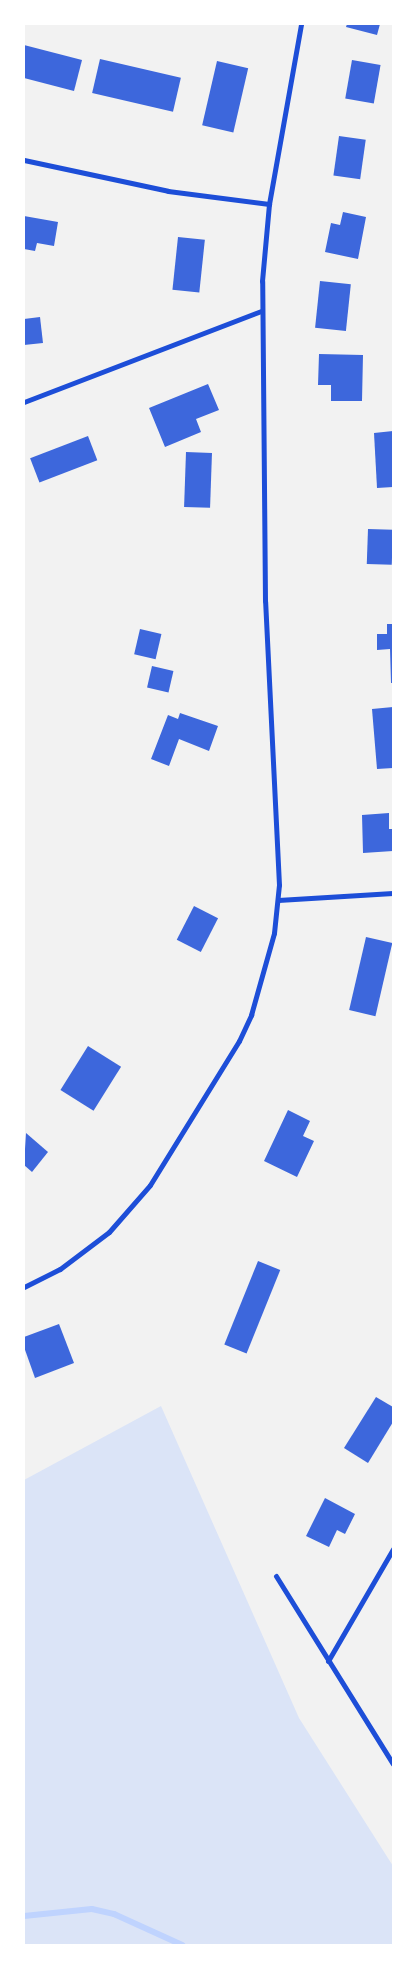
<!DOCTYPE html>
<html>
<head>
<meta charset="utf-8">
<style>
  body { margin:0 }
  #map { position:relative; width:417px; height:1969px; overflow:hidden; background:#f2f2f2; font-family:Commissioner,sans-serif }
  div>[style] { position:absolute }
  .green>* { inset:0; background:#dbe4f7 }
  .stream>* { height:6px; margin:-3px; padding:0 3px; transform-origin:3px; border-radius:3px; background:#bfd3fe }
  .building>* { inset:0; background:#3d67dc; transform-origin:0 0 }
  .minor>* { height:5px; margin:-2.5px; padding:0 2.5px; transform-origin:2.5px; border-radius:2.5px; background:#1d4ed8 }
  span { translate:-50% -50%; white-space:nowrap; text-align:center; line-height:1.15; -webkit-text-stroke:4px #fff; paint-order:stroke }
  .frame { position:absolute; inset:0; border:25px solid #fff; pointer-events:none }
</style>
</head>
<body>
<div id="map">
  <div class="green">
    <i style="clip-path:polygon(161px 1406px,299px 1718px,393px 1866px,393px 1945px,24px 1945px,24px 1480px)"></i>
  </div>
  <div class="stream">
    <i style="left:24px;top:1916px;width:68px;rotate:-5.9deg"></i>
    <i style="left:92px;top:1909px;width:23px;rotate:13deg"></i>
    <i style="left:114px;top:1914px;width:75px;rotate:24.5deg"></i>
  </div>
  <div class="building">
    <i style="clip-path:polygon(347px 24px,380px 24px,377px 35px,346px 27px)"></i>
    <i style="clip-path:polygon(24px 45px,82px 60px,74px 91px,24px 78px)"></i>
    <i style="left:100px;top:59px;width:83px;height:35px;rotate:13deg"></i>
    <i style="left:352px;top:60px;width:29px;height:39px;rotate:10deg"></i>
    <i style="left:217px;top:61px;width:32px;height:66px;rotate:13deg"></i>
    <i style="left:339px;top:136px;width:27px;height:40px;rotate:8deg"></i>
    <i style="clip-path:polygon(343px 212px,366px 217px,358px 259px,325px 252px,331px 223px,340px 225px)"></i>
    <i style="clip-path:polygon(24px 216px,58px 222px,54px 246px,37px 243px,35px 251px,24px 249px)"></i>
    <i style="left:178px;top:237px;width:27px;height:53px;rotate:6deg"></i>
    <i style="left:320px;top:281px;width:31px;height:47px;rotate:6deg"></i>
    <i style="clip-path:polygon(40px 317px,43px 343px,24px 345px,24px 319px)"></i>
    <i style="clip-path:polygon(319px 354px,363px 355px,362px 401px,331px 401px,331px 385px,318px 385px)"></i>
    <i style="clip-path:polygon(208px 384px,219px 410px,196px 419px,201px 432px,165px 447px,149px 408px)"></i>
    <i style="clip-path:polygon(393px 431px,393px 487px,377px 488px,374px 433px)"></i>
    <i style="left:88px;top:436px;width:26px;height:62px;rotate:69deg"></i>
    <i style="left:186px;top:452px;width:26px;height:55px;rotate:2deg"></i>
    <i style="left:368px;top:529px;width:25px;height:35px;rotate:2deg"></i>
    <i style="clip-path:polygon(387px 624px,393px 624px,393px 683px,391px 683px,390px 649px,377px 650px,377px 634px,387px 634px)"></i>
    <i style="left:140px;top:629px;width:22px;height:26px;rotate:13deg"></i>
    <i style="left:152px;top:666px;width:22px;height:22px;rotate:13deg"></i>
    <i style="clip-path:polygon(393px 707px,393px 768px,377px 769px,372px 709px)"></i>
    <i style="clip-path:polygon(180px 713px,218px 726px,209px 751px,179px 739px,169px 766px,151px 759px,168px 715px,178px 719px)"></i>
    <i style="clip-path:polygon(389px 813px,389px 829px,393px 829px,393px 851px,363px 853px,362px 815px)"></i>
    <i style="left:194px;top:906px;width:27px;height:38px;rotate:27deg"></i>
    <i style="left:366px;top:937px;width:27px;height:75px;rotate:13deg"></i>
    <i style="left:88px;top:1046px;width:39px;height:52px;rotate:32deg"></i>
    <i style="clip-path:polygon(288px 1110px,310px 1121px,303px 1136px,314px 1141px,297px 1177px,264px 1161px)"></i>
    <i style="clip-path:polygon(26px 1133px,48px 1152px,32px 1172px,24px 1165px)"></i>
    <i style="left:258px;top:1261px;width:24px;height:90px;rotate:22deg"></i>
    <i style="clip-path:polygon(59px 1324px,74px 1363px,35px 1378px,24px 1347px,24px 1337px)"></i>
    <i style="clip-path:polygon(376px 1397px,393px 1407px,393px 1422px,368px 1463px,344px 1448px)"></i>
    <i style="clip-path:polygon(325px 1498px,355px 1514px,345px 1534px,337px 1530px,329px 1547px,306px 1536px)"></i>
  </div>
  <div class="minor">
    <i style="left:24px;top:160px;width:147px;rotate:12.1deg"></i>
    <i style="left:168px;top:191px;width:102px;rotate:7.3deg"></i>
    <i style="left:24px;top:402px;width:254px;rotate:-21deg"></i>
    <i style="left:278px;top:900px;width:115px;rotate:-3.5deg"></i>
    <i style="left:24px;top:1287px;width:40px;rotate:-26.6deg"></i>
    <i style="left:60px;top:1269px;width:61px;rotate:-37.1deg"></i>
    <i style="left:109px;top:1232px;width:62px;rotate:-48.9deg"></i>
    <i style="left:150px;top:1185px;width:169px;rotate:-58.3deg"></i>
    <i style="left:239px;top:1041px;width:29px;rotate:-65deg"></i>
    <i style="left:251px;top:1015px;width:85px;rotate:-74.3deg"></i>
    <i style="left:274px;top:933px;width:48px;rotate:-84.1deg"></i>
    <i style="left:279px;top:885px;width:284px;rotate:-92.8deg"></i>
    <i style="left:265px;top:601px;width:320px;rotate:-90.5deg"></i>
    <i style="left:262px;top:281px;width:77px;rotate:-84.8deg"></i>
    <i style="left:269px;top:204px;width:183px;rotate:-79.9deg"></i>
    <i style="left:276px;top:1576px;width:221px;rotate:58.1deg"></i>
    <i style="left:328px;top:1661px;width:129px;rotate:-59.9deg"></i>
  </div>
  <div class="frame"></div>
</div>
</body>
</html>
